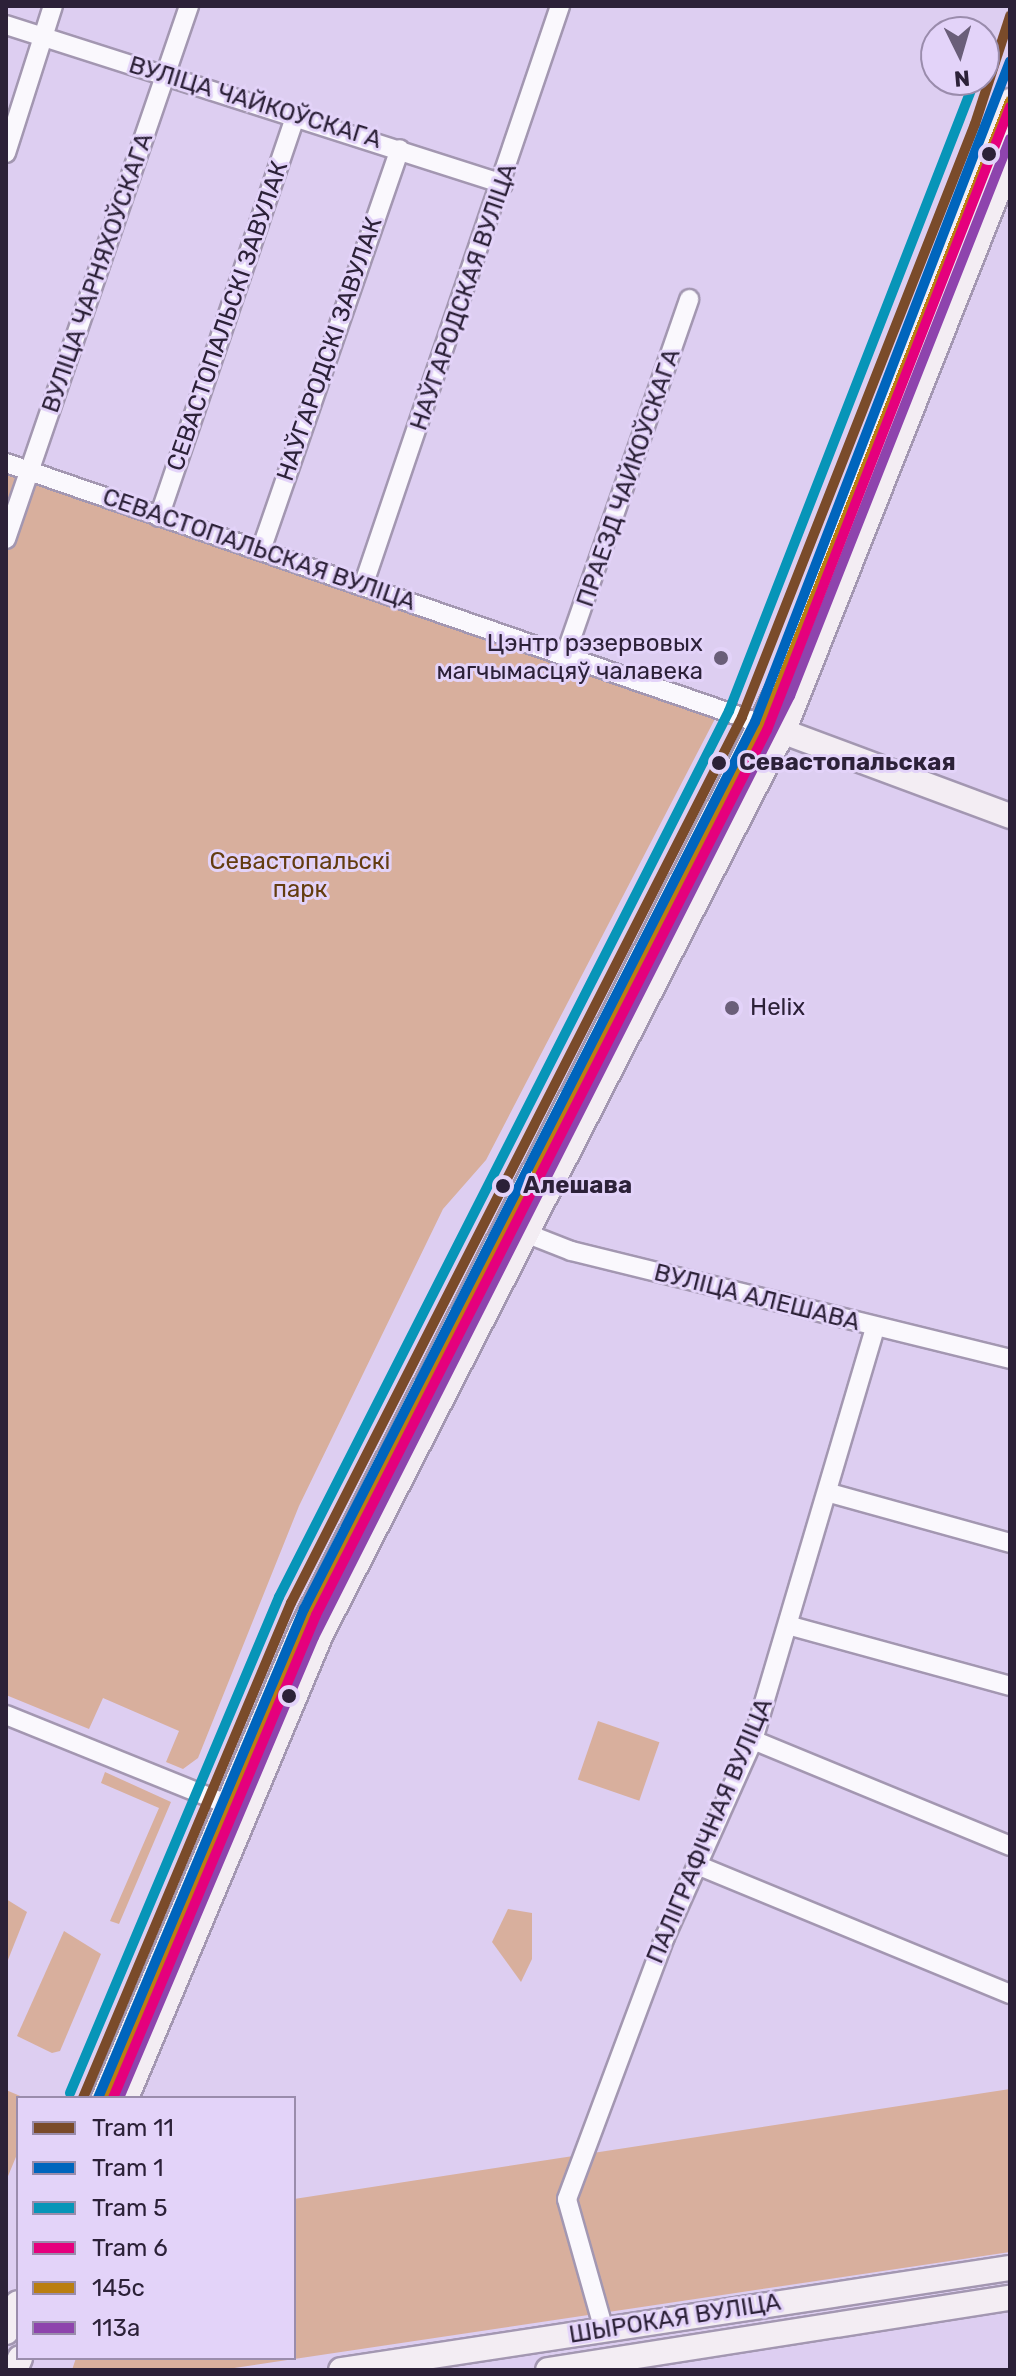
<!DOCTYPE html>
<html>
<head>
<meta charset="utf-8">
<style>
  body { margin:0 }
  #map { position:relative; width:1016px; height:2376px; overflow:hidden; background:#ddcef1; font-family:Rubik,sans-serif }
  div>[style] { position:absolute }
  .green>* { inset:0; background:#d8af9d; transform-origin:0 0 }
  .roads { filter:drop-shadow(2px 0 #a397b1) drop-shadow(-2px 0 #a397b1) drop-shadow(0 2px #a397b1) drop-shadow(0 -2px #a397b1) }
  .minor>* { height:18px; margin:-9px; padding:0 9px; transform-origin:9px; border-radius:9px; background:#faf8fd }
  .major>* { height:24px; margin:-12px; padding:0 12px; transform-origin:12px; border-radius:12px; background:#f3edf3 }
  .bus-1>* { height:10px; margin:-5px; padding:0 5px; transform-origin:5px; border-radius:5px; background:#ba7e11 }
  .bus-2>* { height:10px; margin:-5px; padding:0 5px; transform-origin:5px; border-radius:5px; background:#8e44ad }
  .tram-1>* { height:10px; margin:-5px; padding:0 5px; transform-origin:5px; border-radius:5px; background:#7a4b2a }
  .tram-2>* { height:10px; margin:-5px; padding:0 5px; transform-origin:5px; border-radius:5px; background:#0065bd }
  .tram-3>* { height:10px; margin:-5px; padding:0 5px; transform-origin:5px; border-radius:5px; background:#0795b8 }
  .tram-4>* { height:10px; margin:-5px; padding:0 5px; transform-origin:5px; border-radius:5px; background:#e5007d }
  .dots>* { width:22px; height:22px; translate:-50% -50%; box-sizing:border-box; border:4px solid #e3d3f9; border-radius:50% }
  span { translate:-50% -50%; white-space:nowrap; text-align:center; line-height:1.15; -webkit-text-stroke:6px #e3d3f9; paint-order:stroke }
  .street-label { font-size:24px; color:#2c2138 }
  .poi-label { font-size:24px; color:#2c2138 }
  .right { translate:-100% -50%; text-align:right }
  .left { translate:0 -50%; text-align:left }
  .stop-label { font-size:24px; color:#2c2138; font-weight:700 }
  .park-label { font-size:24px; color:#633c0f }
  .frame { position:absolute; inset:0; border:8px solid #2c2138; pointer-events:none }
  .legend { position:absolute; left:16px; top:2096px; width:280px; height:264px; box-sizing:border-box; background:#e3d3f9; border:2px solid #9a8cac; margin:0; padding:10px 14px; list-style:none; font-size:24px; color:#2c2138 }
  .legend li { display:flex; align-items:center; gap:16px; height:40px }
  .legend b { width:40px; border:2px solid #9a8cac }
  .north { position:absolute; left:920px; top:16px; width:80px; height:80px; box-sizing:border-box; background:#e3d3f9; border:2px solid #9a8cac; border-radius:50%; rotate:175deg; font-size:22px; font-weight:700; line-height:32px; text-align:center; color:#2c2138 }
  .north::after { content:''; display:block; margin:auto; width:28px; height:36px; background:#6a5e79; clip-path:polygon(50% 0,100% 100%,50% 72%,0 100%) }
</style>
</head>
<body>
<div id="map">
  <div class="green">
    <i style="clip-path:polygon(6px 464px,718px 713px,486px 1160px,443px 1209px,299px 1506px,198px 1758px,183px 1769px,166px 1762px,179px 1731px,103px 1698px,89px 1729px,6px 1695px)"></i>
    <i style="left:598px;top:1721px;width:65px;height:62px;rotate:19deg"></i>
    <i style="clip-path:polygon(105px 1772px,171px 1802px,119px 1924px,110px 1921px,159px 1808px,101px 1783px)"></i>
    <i style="clip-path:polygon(6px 1899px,27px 1912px,6px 1965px)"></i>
    <i style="clip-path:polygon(508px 1909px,532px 1913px,532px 1959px,521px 1982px,492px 1942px)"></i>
    <i style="clip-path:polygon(64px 1931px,101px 1954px,60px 2051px,52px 2053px,17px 2036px)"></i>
    <i style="clip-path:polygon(1010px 2089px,1010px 2252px,221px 2370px,72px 2370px,76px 2358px,294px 2358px,294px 2199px)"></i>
    <i style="clip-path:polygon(6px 2090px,25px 2098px,18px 2098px,18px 2152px,6px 2181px)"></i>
  </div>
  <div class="roads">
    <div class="minor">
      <i style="left:6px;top:25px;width:522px;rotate:17.74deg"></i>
      <i style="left:6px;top:153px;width:154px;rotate:-72.3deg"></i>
      <i style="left:6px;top:463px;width:800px;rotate:19.05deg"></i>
      <i style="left:159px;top:517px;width:425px;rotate:-71.2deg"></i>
      <i style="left:6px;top:539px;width:564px;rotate:-71.05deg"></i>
      <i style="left:261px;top:550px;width:424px;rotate:-70.9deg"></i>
      <i style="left:363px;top:586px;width:613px;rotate:-71.24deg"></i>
      <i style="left:565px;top:656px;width:378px;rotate:-70.8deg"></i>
      <i style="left:515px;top:1229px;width:60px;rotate:21.4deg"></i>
      <i style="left:571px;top:1251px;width:452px;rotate:13.8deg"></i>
      <i style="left:830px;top:1493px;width:187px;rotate:15.5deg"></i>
      <i style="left:791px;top:1626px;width:227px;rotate:15.3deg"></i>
      <i style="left:6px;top:1715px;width:237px;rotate:22deg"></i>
      <i style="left:753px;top:1740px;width:278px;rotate:22.4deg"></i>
      <i style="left:697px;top:1865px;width:339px;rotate:22.4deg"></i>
      <i style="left:604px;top:2330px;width:136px;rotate:-105.8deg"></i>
      <i style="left:567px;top:2199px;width:280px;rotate:-69.5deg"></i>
      <i style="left:665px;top:1937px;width:216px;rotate:-65.9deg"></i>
      <i style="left:753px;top:1740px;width:431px;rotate:-73.5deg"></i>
    </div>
    <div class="major">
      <i style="left:768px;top:726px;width:258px;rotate:20.4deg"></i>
      <i style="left:104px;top:2098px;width:507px;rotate:-67.13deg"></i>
      <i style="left:301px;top:1631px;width:1055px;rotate:-63.12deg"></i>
      <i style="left:778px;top:690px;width:633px;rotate:-68.5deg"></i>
      <i style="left:126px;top:2098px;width:499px;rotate:-67.2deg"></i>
      <i style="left:319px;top:1638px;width:1018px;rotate:-62.88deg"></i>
      <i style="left:783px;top:732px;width:614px;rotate:-68.32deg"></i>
      <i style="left:6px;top:2332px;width:31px;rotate:-68deg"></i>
      <i style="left:15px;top:2370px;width:13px;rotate:-67deg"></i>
      <i style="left:341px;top:2370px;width:677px;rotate:-8.67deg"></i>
      <i style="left:548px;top:2370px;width:468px;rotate:-8.9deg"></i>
    </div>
  </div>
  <div class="bus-1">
    <i style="left:104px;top:2098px;width:507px;rotate:-67.13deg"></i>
    <i style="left:301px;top:1631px;width:1055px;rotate:-63.12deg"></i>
    <i style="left:778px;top:690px;width:633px;rotate:-68.5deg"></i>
  </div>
  <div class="bus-2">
    <i style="left:119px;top:2098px;width:501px;rotate:-67.07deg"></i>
    <i style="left:314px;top:1637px;width:1055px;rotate:-63.17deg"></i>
    <i style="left:790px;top:696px;width:599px;rotate:-68.45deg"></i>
  </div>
  <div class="tram-1">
    <i style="left:83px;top:2098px;width:537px;rotate:-67.21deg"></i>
    <i style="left:291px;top:1603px;width:994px;rotate:-63.02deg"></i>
    <i style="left:742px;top:717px;width:637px;rotate:-68.55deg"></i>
    <i style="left:975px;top:124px;width:114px;rotate:-72deg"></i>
  </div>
  <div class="tram-2">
    <i style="left:98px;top:2098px;width:531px;rotate:-67.16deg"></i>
    <i style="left:304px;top:1609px;width:995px;rotate:-63.05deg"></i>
    <i style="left:755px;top:722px;width:708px;rotate:-68.9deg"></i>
  </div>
  <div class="tram-3">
    <i style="left:70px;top:2093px;width:538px;rotate:-67.15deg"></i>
    <i style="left:279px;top:1597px;width:994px;rotate:-63.07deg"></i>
    <i style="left:729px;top:711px;width:677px;rotate:-68.7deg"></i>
  </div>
  <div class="tram-4">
    <i style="left:113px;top:2098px;width:524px;rotate:-67.2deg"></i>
    <i style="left:316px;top:1615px;width:993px;rotate:-63deg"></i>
    <i style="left:767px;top:730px;width:669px;rotate:-68.69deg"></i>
  </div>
  <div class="dots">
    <i style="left:989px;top:154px;background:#2c2138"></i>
    <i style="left:721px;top:658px;background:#6a5e79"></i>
    <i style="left:719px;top:763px;background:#2c2138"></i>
    <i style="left:732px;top:1008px;background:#6a5e79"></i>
    <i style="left:503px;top:1186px;background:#2c2138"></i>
    <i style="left:289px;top:1696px;background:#2c2138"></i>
  </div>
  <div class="street-label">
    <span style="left:255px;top:103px;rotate:17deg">ВУЛІЦА ЧАЙКОЎСКАГА</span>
    <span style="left:98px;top:273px;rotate:-71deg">ВУЛІЦА ЧАРНЯХОЎСКАГА</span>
    <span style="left:464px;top:297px;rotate:-71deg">НАЎГАРОДСКАЯ ВУЛІЦА</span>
    <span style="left:228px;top:316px;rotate:-71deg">СЕВАСТОПАЛЬСКІ ЗАВУЛАК</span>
    <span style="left:330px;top:349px;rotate:-71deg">НАЎГАРОДСКІ ЗАВУЛАК</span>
    <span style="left:629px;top:478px;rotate:-71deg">ПРАЕЗД ЧАЙКОЎСКАГА</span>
    <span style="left:259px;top:550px;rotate:19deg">СЕВАСТОПАЛЬСКАЯ ВУЛІЦА</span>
    <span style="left:757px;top:1298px;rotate:14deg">ВУЛІЦА АЛЕШАВА</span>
    <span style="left:710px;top:1831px;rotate:-67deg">ПАЛІГРАФІЧНАЯ ВУЛІЦА</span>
    <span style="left:675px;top:2319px;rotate:-9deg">ШЫРОКАЯ ВУЛІЦА</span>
  </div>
  <div class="poi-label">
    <span class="right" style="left:703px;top:658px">Цэнтр рэзервовых<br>магчымасцяў чалавека</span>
    <span class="left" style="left:750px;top:1008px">Helix</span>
  </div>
  <div class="stop-label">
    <span class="left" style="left:739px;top:763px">Севастопальская</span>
    <span class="left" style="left:523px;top:1186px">Алешава</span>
  </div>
  <div class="park-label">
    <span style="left:300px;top:876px">Севастопальскі<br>парк</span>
  </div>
  <div class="frame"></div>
  <ul class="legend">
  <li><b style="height:10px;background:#7a4b2a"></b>Tram 11</li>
  <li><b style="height:10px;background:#0065bd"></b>Tram 1</li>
  <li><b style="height:10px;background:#0795b8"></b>Tram 5</li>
  <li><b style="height:10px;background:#e5007d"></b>Tram 6</li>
  <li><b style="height:10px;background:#ba7e11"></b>145с</li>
  <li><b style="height:10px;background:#8e44ad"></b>113а</li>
  </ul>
  <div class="north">N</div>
</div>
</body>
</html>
